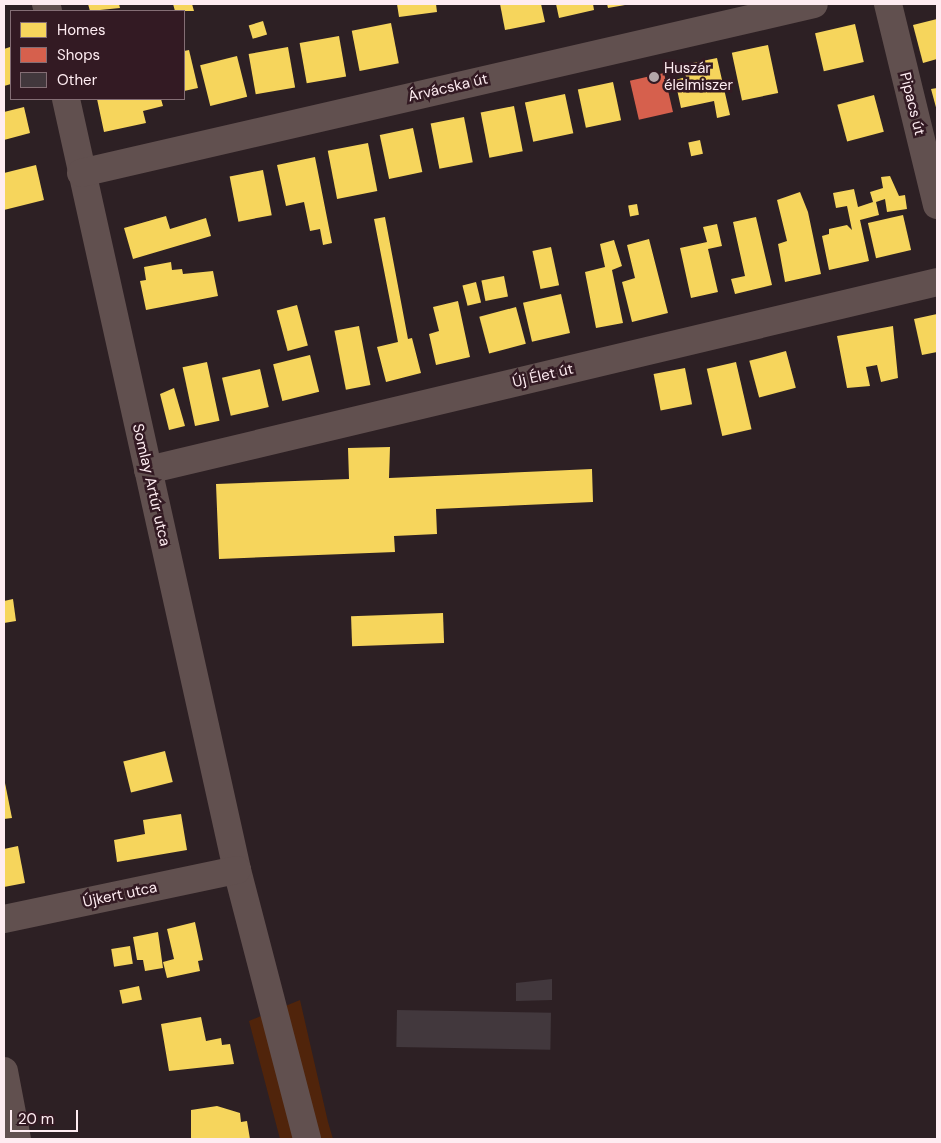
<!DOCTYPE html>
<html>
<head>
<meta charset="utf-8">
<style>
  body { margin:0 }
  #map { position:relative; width:941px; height:1143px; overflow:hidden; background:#2d2024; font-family:"DM Sans",sans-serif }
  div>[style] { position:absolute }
  .green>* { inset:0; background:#50240b }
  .homes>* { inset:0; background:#f6d55c; transform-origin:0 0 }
  .shops>* { inset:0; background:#d6604d; transform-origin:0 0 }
  .building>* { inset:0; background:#42383d; transform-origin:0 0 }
  .minor>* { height:28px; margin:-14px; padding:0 14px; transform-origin:14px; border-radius:14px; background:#61504f }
  .dots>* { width:14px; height:14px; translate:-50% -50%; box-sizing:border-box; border:2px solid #331a23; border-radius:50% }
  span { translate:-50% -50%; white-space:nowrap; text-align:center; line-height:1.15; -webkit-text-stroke:5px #331a23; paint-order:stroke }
  .poi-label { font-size:15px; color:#feecf1 }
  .left { translate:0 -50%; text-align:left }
  .street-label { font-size:15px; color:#feecf1 }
  .frame { position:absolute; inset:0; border:5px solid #feecf1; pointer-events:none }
  .legend { position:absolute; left:10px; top:10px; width:175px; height:90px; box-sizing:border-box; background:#331a23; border:1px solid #846e75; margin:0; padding:6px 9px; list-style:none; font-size:15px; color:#feecf1 }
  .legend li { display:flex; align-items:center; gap:10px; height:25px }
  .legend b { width:25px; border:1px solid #846e75 }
  .scale { position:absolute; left:10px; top:1110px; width:68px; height:22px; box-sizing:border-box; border:2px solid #feecf1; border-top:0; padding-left:6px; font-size:15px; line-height:18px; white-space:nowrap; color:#feecf1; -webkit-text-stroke:4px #331a23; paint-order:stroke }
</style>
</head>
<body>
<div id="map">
  <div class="green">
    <i style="clip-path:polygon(300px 1000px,328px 1122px,333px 1139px,280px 1139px,249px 1021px)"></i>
  </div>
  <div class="homes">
    <i style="clip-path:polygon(88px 4px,119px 4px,120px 8px,90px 11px)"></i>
    <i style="clip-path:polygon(173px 4px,192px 4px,194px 11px,175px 11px)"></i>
    <i style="clip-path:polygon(397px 4px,436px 4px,437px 12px,399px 17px)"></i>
    <i style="clip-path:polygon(500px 4px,541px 4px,545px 22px,505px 30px)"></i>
    <i style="clip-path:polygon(556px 4px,593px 4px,594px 10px,559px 18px)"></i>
    <i style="clip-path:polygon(607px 4px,625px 4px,625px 5px,608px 8px)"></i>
    <i style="clip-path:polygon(937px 19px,937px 59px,923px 63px,913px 25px)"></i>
    <i style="left:263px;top:21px;width:14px;height:15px;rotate:73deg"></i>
    <i style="left:391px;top:23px;width:41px;height:40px;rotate:79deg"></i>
    <i style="left:855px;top:24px;width:39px;height:41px;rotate:77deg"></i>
    <i style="left:339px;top:36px;width:41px;height:40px;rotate:80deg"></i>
    <i style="left:768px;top:45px;width:49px;height:37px;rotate:78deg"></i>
    <i style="clip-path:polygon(10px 47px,11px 84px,4px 86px,4px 49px)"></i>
    <i style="left:288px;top:47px;width:41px;height:40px;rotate:80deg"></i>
    <i style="clip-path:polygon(189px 50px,198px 88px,184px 91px,184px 51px)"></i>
    <i style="left:237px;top:56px;width:42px;height:38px;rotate:76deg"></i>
    <i style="clip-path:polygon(717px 58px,730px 115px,717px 118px,714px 101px,681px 108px,675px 80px,686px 77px,683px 65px)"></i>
    <i style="left:613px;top:82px;width:39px;height:36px;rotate:78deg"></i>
    <i style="clip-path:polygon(937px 88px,937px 111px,931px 89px)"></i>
    <i style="left:565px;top:94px;width:40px;height:41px;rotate:78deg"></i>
    <i style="left:874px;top:95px;width:38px;height:38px;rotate:75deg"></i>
    <i style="clip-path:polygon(97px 99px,161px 99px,163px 106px,143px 111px,146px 123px,104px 132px)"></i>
    <i style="left:514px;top:106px;width:46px;height:34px;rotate:79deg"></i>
    <i style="clip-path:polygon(24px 107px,30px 133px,4px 140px,4px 112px)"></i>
    <i style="left:464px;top:117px;width:46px;height:34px;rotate:79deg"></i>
    <i style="left:413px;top:128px;width:45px;height:34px;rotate:78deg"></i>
    <i style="left:700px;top:140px;width:14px;height:12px;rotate:78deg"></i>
    <i style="left:368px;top:143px;width:49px;height:41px;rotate:79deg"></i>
    <i style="clip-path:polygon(315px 157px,332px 243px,323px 245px,320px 229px,310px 231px,304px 202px,286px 206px,277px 165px)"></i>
    <i style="clip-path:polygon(36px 165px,44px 200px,4px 210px,4px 173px)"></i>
    <i style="left:263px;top:170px;width:46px;height:34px;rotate:79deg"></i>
    <i style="clip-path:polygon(890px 176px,899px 196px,905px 195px,907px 209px,887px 212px,885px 199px,876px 202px,879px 215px,860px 220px,869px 261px,829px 270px,822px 236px,829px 234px,829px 229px,847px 225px,852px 230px,847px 206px,836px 208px,833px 193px,854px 189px,858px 207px,873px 202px,870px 192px,883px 188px,881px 177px)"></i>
    <i style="clip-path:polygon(800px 192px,808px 212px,821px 274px,785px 282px,778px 244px,787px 241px,777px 200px)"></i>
    <i style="left:637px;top:204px;width:11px;height:9px;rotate:80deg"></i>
    <i style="left:903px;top:215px;width:36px;height:36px;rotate:77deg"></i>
    <i style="clip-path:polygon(166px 216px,170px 229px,206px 218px,211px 236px,133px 259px,124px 228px)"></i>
    <i style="clip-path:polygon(385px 217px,408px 339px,412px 338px,421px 373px,386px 382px,377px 347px,398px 342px,374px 219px)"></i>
    <i style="clip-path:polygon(756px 217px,772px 285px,735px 294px,731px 279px,745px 276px,733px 222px)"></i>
    <i style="clip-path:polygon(717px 224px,722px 246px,708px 249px,718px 292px,691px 298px,680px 248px,707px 242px,703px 227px)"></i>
    <i style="clip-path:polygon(649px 239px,668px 313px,632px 322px,622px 282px,635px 278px,627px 245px)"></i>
    <i style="clip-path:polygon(614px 240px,622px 266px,612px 270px,623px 323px,596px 328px,585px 272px,605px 267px,600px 244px)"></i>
    <i style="left:551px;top:247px;width:39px;height:19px;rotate:78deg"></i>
    <i style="clip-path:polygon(171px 262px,172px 270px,182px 269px,183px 274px,213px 271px,218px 296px,146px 310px,140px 281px,146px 280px,144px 267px)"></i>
    <i style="left:504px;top:276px;width:21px;height:23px;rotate:79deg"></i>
    <i style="left:476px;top:282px;width:21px;height:14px;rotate:76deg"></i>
    <i style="left:561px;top:294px;width:40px;height:39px;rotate:77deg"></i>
    <i style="clip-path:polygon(458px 301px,470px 357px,436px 365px,429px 334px,439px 331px,433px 307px)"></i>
    <i style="left:297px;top:305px;width:42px;height:21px;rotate:75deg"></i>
    <i style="left:516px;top:307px;width:38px;height:38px;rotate:75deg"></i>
    <i style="clip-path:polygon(937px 314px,937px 352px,922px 355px,914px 319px)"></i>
    <i style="left:359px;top:326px;width:60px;height:25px;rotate:79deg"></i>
    <i style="clip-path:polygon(893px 326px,898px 378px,881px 382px,877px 365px,866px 367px,870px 386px,847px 388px,837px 336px)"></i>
    <i style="left:786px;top:351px;width:38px;height:38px;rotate:75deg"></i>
    <i style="left:310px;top:355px;width:38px;height:38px;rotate:76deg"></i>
    <i style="left:207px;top:362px;width:60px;height:25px;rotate:78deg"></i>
    <i style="left:736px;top:362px;width:69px;height:30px;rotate:77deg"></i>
    <i style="left:685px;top:368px;width:37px;height:32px;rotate:79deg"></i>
    <i style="left:260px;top:369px;width:39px;height:39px;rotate:77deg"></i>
    <i style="clip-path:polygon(174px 388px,185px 426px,169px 430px,160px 394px)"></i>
    <i style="clip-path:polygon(390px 447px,389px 478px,592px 469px,593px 502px,436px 509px,437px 534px,394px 536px,395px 552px,219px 559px,216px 484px,349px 479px,348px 448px)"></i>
    <i style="clip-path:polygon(13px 599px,16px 621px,4px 623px,4px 601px)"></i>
    <i style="left:443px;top:613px;width:30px;height:92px;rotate:88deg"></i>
    <i style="left:165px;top:751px;width:32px;height:43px;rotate:76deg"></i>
    <i style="clip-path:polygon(4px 778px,12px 818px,4px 819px)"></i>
    <i style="clip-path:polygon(181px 814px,187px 850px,117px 862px,114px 840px,145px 834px,143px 820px)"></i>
    <i style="clip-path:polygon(18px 846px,25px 883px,4px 887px,4px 849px)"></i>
    <i style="clip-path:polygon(195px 922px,203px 960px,198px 961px,200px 971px,167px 978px,163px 962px,174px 959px,167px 929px)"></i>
    <i style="clip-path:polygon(158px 932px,163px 968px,145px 971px,143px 960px,137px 960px,133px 937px)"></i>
    <i style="left:130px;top:946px;width:18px;height:19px;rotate:81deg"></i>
    <i style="left:139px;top:986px;width:14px;height:20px;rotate:78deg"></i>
    <i style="clip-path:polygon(201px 1017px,206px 1041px,221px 1038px,222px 1045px,230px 1044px,234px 1064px,169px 1071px,161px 1024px)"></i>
    <i style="clip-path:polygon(217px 1106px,240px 1113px,241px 1122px,247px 1121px,250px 1139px,191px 1139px,191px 1110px)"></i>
  </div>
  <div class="shops">
    <i style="left:664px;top:73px;width:40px;height:35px;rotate:77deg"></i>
  </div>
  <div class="building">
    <i style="clip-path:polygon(552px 979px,552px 1000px,516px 1001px,516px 983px)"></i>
    <i style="left:397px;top:1010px;width:154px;height:37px;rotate:1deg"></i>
  </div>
  <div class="minor">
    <i style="left:46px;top:4px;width:7px;rotate:74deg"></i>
    <i style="left:888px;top:4px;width:207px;rotate:76.3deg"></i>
    <i style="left:66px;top:99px;width:790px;rotate:77.49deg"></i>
    <i style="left:237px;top:870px;width:278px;rotate:75.4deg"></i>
    <i style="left:81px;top:173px;width:752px;rotate:-12.98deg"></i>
    <i style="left:148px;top:470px;width:811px;rotate:-13.4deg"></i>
    <i style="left:4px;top:919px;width:238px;rotate:-11.9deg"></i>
    <i style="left:4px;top:1071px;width:69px;rotate:79.2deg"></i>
  </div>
  <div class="dots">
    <i style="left:654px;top:77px;background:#b5a5a9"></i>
  </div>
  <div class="poi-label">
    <span class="left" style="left:664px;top:77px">Huszár<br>élelmiszer</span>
  </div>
  <div class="street-label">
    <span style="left:448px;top:88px;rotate:-13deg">Árvácska út</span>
    <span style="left:912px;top:104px;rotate:76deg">Pipacs út</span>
    <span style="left:543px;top:376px;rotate:-13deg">Új Élet út</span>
    <span style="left:151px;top:485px;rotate:77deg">Somlay Artúr utca</span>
    <span style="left:120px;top:895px;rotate:-12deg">Újkert utca</span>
  </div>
  <div class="frame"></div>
  <ul class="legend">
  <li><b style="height:14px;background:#f6d55c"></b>Homes</li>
  <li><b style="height:14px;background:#d6604d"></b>Shops</li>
  <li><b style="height:14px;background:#42383d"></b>Other</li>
  </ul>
  <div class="scale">20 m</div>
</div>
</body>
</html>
